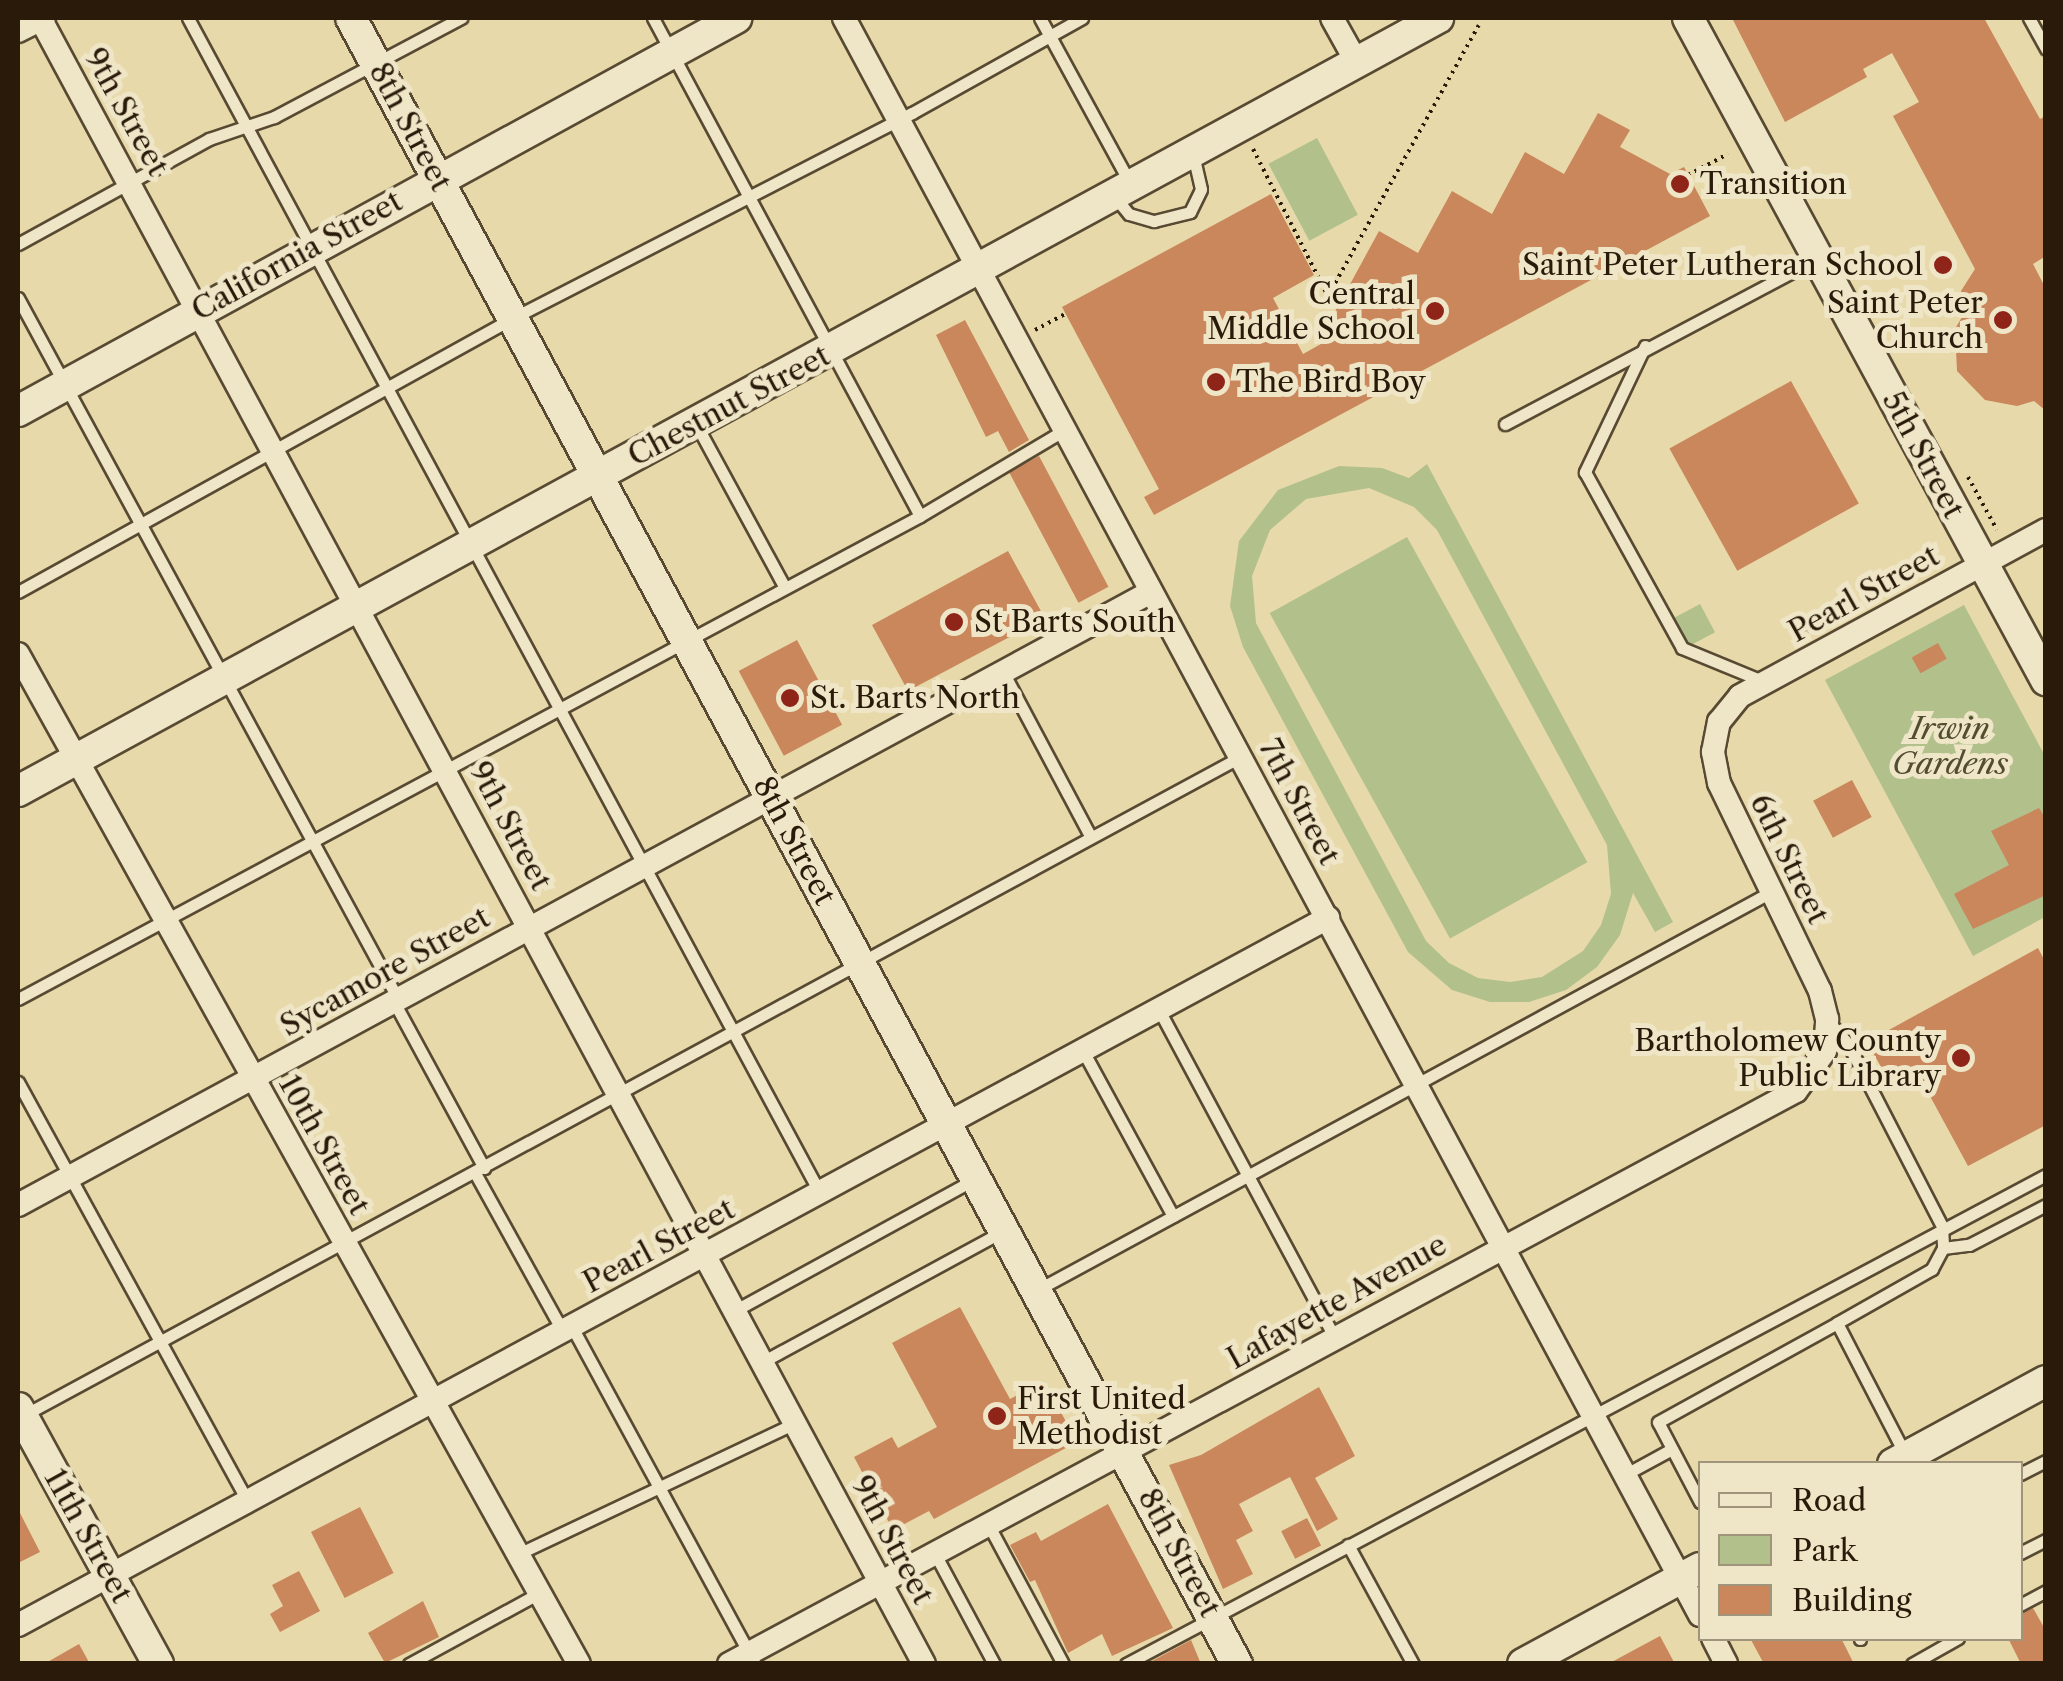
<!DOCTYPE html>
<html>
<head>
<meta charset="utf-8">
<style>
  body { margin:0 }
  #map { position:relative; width:2063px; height:1681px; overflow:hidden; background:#e7d9aa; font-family:"Libre Caslon Text",serif }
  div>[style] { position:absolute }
  .green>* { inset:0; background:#b2c08c; transform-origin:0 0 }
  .building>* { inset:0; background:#c9875b; transform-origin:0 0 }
  .path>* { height:4px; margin-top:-2px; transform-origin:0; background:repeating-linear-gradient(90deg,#291a0a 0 2.5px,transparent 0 7.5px) }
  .path>.ring { margin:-2px; padding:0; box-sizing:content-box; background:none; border:4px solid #291a0a; border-radius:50% }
  .roads { filter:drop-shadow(2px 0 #584a32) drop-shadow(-2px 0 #584a32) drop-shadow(0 2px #584a32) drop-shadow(0 -2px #584a32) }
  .lane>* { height:11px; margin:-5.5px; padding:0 5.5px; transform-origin:5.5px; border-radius:5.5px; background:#efe6c8 }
  .street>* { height:22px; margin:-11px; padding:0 11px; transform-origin:11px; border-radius:11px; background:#efe6c8 }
  .secondary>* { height:30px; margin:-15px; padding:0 15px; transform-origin:15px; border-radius:15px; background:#efe6c8 }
  .dots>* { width:28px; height:28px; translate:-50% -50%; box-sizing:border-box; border:5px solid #efe6c8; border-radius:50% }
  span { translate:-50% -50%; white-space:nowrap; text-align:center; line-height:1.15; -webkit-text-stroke:10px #efe6c8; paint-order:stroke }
  .street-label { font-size:30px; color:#291a0a }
  .poi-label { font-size:30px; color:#291a0a }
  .left { translate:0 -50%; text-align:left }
  .right { translate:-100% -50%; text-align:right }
  .park-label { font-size:30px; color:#524c31; font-style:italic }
  .frame { position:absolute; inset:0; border:20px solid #291a0a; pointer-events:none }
  .legend { position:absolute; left:1698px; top:1461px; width:325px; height:180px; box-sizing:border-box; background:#efe6c8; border:2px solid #a0947c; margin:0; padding:12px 18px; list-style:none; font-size:30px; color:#291a0a }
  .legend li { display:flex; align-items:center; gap:20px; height:50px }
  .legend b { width:50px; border:2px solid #a0947c }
</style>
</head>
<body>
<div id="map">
  <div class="green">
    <i style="left:1317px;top:138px;width:87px;height:55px;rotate:62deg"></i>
    <i style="clip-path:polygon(evenodd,1427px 464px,1673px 922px,1655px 932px,1633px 893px,1620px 935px,1597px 967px,1566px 990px,1529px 1002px,1490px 1002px,1452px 990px,1408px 952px,1243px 647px,1230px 606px,1239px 541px,1278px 490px,1339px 466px,1382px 468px,1409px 478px,1427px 464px,1369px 488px,1414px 507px,1437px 530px,1607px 845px,1611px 894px,1601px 925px,1583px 951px,1542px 977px,1510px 982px,1478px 978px,1449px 963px,1426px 941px,1256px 623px,1252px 576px,1270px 530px,1306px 499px,1369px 488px)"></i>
    <i style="left:1407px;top:537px;width:372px;height:157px;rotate:61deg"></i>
    <i style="left:1700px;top:604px;width:32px;height:44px;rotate:62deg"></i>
    <i style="clip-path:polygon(1964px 605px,2045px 756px,2045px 917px,1973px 956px,1825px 680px)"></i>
  </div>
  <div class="building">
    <i style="clip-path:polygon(1732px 18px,1984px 18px,2040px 119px,2046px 116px,2046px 256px,2033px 264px,2046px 289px,2046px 411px,2034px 401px,2017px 406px,1985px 400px,1957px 371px,1955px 329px,1966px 310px,1961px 291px,1975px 269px,1893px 116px,1919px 102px,1892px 53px,1863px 69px,1867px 77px,1785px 122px)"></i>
    <i style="clip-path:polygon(1598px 113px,1630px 130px,1620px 147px,1670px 174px,1684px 167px,1710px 216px,1154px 515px,1144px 497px,1159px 489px,1062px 307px,1271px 194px,1314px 275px,1273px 298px,1303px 354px,1346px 330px,1330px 321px,1379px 231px,1418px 253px,1452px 191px,1492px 214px,1525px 152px,1564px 174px)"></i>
    <i style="clip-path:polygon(965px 320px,1029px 440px,1009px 452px,998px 431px,986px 437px,936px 335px)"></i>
    <i style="left:1791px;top:381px;width:140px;height:139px;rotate:61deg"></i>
    <i style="left:1039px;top:456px;width:148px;height:34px;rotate:62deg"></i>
    <i style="clip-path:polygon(1008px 551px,1042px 613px,1030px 620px,1032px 625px,908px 691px,872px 625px)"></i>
    <i style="left:797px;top:640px;width:96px;height:66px;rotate:62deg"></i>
    <i style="left:1938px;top:643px;width:18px;height:30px;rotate:61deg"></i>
    <i style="left:1852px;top:780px;width:42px;height:44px;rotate:62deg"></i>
    <i style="clip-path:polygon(2039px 808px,2046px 819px,2046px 895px,1973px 929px,1954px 894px,2009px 865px,1991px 831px)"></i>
    <i style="clip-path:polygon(2038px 948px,2046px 963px,2046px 1125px,1968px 1166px,1918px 1074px,1893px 1088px,1867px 1042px)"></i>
    <i style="clip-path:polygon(960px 1307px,1010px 1399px,1044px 1381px,1077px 1442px,934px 1519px,929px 1511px,893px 1530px,854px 1457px,892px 1437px,898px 1448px,937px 1427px,892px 1343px)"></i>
    <i style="clip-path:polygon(1319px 1387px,1355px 1456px,1315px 1478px,1338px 1519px,1317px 1531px,1290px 1477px,1239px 1504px,1253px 1531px,1236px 1540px,1253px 1574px,1223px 1589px,1169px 1465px,1201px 1455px)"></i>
    <i style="clip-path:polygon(1108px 1504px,1173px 1628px,1112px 1656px,1102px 1634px,1068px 1653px,1035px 1580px,1030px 1582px,1010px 1545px,1036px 1532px,1041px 1541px)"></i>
    <i style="left:360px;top:1507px;width:74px;height:55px;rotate:63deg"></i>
    <i style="clip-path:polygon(18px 1509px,40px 1552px,18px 1563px)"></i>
    <i style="left:1307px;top:1518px;width:31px;height:29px;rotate:63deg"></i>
    <i style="clip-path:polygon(299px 1571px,320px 1611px,280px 1632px,270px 1614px,283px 1606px,272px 1585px)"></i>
    <i style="clip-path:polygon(423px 1601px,439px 1637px,385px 1663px,368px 1633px)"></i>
    <i style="clip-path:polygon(2033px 1608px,2046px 1631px,2046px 1664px,2021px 1664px,2008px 1638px,2020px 1638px,2020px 1614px)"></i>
    <i style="clip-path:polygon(1660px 1636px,1675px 1664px,1608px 1664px)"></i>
    <i style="clip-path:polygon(1750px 1638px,1841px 1638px,1854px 1664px,1764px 1664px)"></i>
    <i style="clip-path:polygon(1191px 1640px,1201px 1664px,1153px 1664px,1152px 1661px)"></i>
    <i style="clip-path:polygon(79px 1644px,90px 1664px,44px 1664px)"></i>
  </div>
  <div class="path">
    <i style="left:1253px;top:149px;width:165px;rotate:63deg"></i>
    <i style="left:1328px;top:296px;width:310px;rotate:-60.9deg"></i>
    <i style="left:1688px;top:175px;width:45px;rotate:-27.7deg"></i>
    <i style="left:1035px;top:330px;width:34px;rotate:-28deg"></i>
    <i style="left:1968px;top:477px;width:60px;rotate:61.3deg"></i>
    <i class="ring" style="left:1795px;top:620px;width:10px;height:10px"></i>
  </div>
  <div class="roads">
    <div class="lane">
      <i style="left:188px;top:18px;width:1334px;rotate:61.73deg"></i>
      <i style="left:653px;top:18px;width:565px;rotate:61.8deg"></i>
      <i style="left:1040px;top:18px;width:188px;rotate:61.4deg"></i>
      <i style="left:2029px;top:18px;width:35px;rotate:61deg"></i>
      <i style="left:1115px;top:197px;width:22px;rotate:51deg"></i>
      <i style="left:1129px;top:214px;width:26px;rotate:16deg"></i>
      <i style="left:1154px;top:221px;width:37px;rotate:-14deg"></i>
      <i style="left:1190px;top:212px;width:25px;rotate:-64deg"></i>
      <i style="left:1201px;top:189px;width:37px;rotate:-103deg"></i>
      <i style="left:18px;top:244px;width:218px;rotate:-28.8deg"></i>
      <i style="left:209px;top:139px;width:69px;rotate:-18.7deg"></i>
      <i style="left:274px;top:117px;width:212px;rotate:-27.9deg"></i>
      <i style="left:18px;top:298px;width:797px;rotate:61.54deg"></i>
      <i style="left:1645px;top:346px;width:140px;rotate:115.5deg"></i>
      <i style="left:1585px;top:472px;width:201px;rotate:61.1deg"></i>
      <i style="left:1682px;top:648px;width:90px;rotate:22.3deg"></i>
      <i style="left:696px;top:424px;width:184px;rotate:61.5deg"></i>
      <i style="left:1505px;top:424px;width:353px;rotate:-27.9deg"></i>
      <i style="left:18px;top:592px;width:566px;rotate:-28.97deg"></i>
      <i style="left:513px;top:318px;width:449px;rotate:-27.2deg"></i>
      <i style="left:912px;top:113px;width:195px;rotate:-29.2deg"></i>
      <i style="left:1003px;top:672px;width:183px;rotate:62deg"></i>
      <i style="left:18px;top:999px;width:1023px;rotate:-28.17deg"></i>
      <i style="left:920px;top:516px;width:168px;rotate:-30.8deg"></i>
      <i style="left:394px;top:1002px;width:189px;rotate:61.5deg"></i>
      <i style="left:1159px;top:1010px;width:372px;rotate:61.8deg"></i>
      <i style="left:1829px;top:1022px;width:29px;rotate:49deg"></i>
      <i style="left:1848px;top:1044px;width:205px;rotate:62.7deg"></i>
      <i style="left:1942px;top:1226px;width:22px;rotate:87deg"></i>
      <i style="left:1943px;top:1248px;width:24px;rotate:118deg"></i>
      <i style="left:1932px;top:1269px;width:109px;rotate:150.4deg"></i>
      <i style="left:1837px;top:1323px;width:148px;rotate:62.6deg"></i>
      <i style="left:1083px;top:1051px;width:188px;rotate:61.4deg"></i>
      <i style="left:18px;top:1082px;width:479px;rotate:61.3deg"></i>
      <i style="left:475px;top:1173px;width:182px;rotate:61deg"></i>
      <i style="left:1943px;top:1248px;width:26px;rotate:-7deg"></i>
      <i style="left:1969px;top:1245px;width:87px;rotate:-27.5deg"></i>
      <i style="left:1037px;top:1290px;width:835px;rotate:-28.47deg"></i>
      <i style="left:734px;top:1311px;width:275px;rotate:-28.7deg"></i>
      <i style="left:572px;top:1327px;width:383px;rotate:61.5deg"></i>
      <i style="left:762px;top:1362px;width:274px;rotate:-28.5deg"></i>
      <i style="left:26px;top:1414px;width:1380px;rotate:-28.42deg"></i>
      <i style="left:1626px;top:1474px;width:52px;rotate:-28.5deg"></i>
      <i style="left:2020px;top:1474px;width:29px;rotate:-27deg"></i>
      <i style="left:1700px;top:1502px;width:90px;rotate:-117.7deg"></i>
      <i style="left:1658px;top:1422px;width:205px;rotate:-28.9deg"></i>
      <i style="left:988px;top:1524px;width:159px;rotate:61.8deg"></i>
      <i style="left:1348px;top:1545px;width:136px;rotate:61.4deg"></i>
      <i style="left:934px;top:1552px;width:127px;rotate:61.8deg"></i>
      <i style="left:2020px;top:1553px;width:29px;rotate:-27deg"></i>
      <i style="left:518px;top:1554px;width:306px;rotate:-25.3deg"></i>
      <i style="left:2020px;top:1605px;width:30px;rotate:-28deg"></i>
      <i style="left:1860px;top:1639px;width:1px;rotate:-90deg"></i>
      <i style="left:409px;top:1664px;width:148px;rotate:-28.6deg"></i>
      <i style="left:1126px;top:1664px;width:1042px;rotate:-27.99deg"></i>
      <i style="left:1912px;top:1664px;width:53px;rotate:-29.5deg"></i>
    </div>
    <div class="street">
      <i style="left:40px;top:18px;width:1868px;rotate:61.76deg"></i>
      <i style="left:844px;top:18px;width:1812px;rotate:61.81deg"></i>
      <i style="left:1332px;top:18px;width:49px;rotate:60.8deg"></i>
      <i style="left:18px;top:31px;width:29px;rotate:-27deg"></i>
      <i style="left:18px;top:654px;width:1155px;rotate:60.95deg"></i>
      <i style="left:18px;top:1205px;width:1288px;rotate:-28.42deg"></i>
      <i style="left:18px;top:1625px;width:1489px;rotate:-28.36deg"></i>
      <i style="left:1713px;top:1638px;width:29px;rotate:63deg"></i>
      <i style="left:729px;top:1664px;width:1211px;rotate:-28.24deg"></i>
      <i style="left:1796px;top:1091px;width:49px;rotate:-54.1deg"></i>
      <i style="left:1825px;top:1051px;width:32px;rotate:-86deg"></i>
      <i style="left:1827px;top:1019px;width:29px;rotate:-104deg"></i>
      <i style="left:1820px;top:991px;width:231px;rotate:-115.9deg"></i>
      <i style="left:1719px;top:783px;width:32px;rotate:-101deg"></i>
      <i style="left:1713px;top:752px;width:31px;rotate:-79deg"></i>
      <i style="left:1719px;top:722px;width:33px;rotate:-51deg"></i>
      <i style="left:1740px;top:696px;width:348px;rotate:-28.5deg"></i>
    </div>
    <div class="secondary">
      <i style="left:351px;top:18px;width:1869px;rotate:61.71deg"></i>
      <i style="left:1688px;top:18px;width:753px;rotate:61.6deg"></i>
      <i style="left:18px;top:411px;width:819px;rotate:-28.69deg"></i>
      <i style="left:18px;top:791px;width:1617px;rotate:-28.56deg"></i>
      <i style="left:18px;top:1408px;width:292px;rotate:61.3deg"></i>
      <i style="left:1893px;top:1464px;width:174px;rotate:-28.5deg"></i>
      <i style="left:1523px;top:1664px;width:201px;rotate:-28.5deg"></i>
    </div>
  </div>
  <div class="dots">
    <i style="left:1680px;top:184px;background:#8f2418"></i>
    <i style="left:1943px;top:265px;background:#8f2418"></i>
    <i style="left:1435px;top:311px;background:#8f2418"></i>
    <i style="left:2003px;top:320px;background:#8f2418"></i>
    <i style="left:1216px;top:382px;background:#8f2418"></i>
    <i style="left:954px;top:622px;background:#8f2418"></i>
    <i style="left:790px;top:698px;background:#8f2418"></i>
    <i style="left:1961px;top:1058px;background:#8f2418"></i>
    <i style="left:997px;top:1416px;background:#8f2418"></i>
  </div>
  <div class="street-label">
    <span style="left:126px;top:112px;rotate:61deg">9th Street</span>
    <span style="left:410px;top:127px;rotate:62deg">8th Street</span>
    <span style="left:297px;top:256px;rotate:-29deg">California Street</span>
    <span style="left:729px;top:406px;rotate:-28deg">Chestnut Street</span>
    <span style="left:1923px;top:455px;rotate:62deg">5th Street</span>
    <span style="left:1864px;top:594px;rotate:-29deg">Pearl Street</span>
    <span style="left:1299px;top:802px;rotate:62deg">7th Street</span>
    <span style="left:510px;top:826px;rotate:62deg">9th Street</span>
    <span style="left:794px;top:841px;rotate:62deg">8th Street</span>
    <span style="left:1789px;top:859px;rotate:64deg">6th Street</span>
    <span style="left:385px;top:972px;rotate:-29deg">Sycamore Street</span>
    <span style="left:324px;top:1145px;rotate:61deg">10th Street</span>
    <span style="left:659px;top:1246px;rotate:-28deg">Pearl Street</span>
    <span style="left:1337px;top:1302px;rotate:-29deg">Lafayette Avenue</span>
    <span style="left:88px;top:1536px;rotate:61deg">11th Street</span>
    <span style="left:892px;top:1540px;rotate:62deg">9th Street</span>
    <span style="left:1179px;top:1553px;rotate:62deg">8th Street</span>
  </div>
  <div class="poi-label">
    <span class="left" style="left:1700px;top:184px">Transition</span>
    <span class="right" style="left:1923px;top:265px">Saint Peter Lutheran School</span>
    <span class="right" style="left:1415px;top:311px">Central<br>Middle School</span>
    <span class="right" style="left:1983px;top:320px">Saint Peter<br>Church</span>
    <span class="left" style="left:1236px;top:382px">The Bird Boy</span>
    <span class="left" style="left:974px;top:622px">St Barts South</span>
    <span class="left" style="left:810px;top:698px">St. Barts North</span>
    <span class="right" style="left:1941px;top:1058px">Bartholomew County<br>Public Library</span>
    <span class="left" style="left:1017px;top:1416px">First United<br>Methodist</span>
  </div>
  <div class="park-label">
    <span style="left:1950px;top:746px">Irwin<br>Gardens</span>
  </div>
  <div class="frame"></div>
  <ul class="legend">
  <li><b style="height:12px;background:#efe6c8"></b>Road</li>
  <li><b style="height:28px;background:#b2c08c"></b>Park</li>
  <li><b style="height:28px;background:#c9875b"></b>Building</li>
  </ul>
</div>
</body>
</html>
